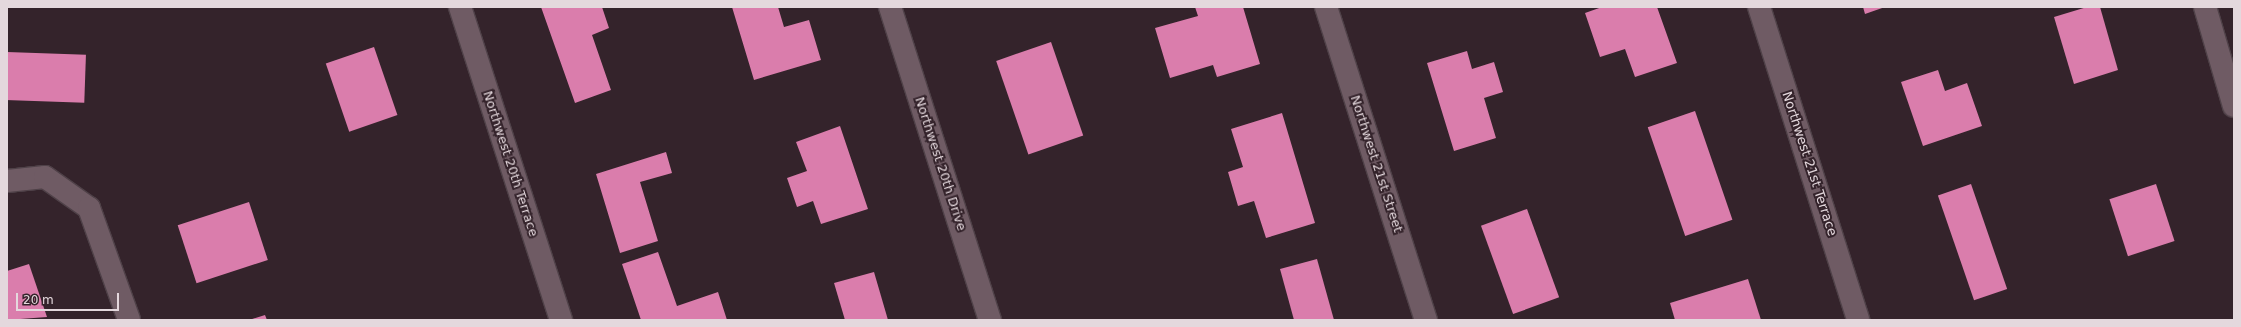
<!DOCTYPE html>
<html>
<head>
<meta charset="utf-8">
<style>
  body { margin:0 }
  #map { position:relative; width:2241px; height:327px; overflow:hidden; background:#34232b; font-family:"DejaVu Sans",sans-serif }
  div>[style] { position:absolute }
  .building>* { inset:0; background:#da7dac; transform-origin:0 0 }
  .roads { filter:drop-shadow(1px 0 #4f4148) drop-shadow(-1px 0 #4f4148) drop-shadow(0 1px #4f4148) drop-shadow(0 -1px #4f4148) }
  .minor>* { height:22px; margin:-11px; padding:0 11px; transform-origin:11px; border-radius:11px; background:#6f5b64 }
  span { translate:-50% -50%; white-space:nowrap; text-align:center; line-height:1.15; -webkit-text-stroke:4px #34232b; paint-order:stroke }
  .street-label { font-size:13px; color:#e4d8dd }
  .frame { position:absolute; inset:0; border:8px solid #e4d8dd; pointer-events:none }
  .scale { position:absolute; left:16px; top:293px; width:103px; height:18px; box-sizing:border-box; border:2px solid #e4d8dd; border-top:0; padding-left:5px; font-size:12px; line-height:14px; white-space:nowrap; color:#e4d8dd; -webkit-text-stroke:3px #34232b; paint-order:stroke }
</style>
</head>
<body>
<div id="map">
  <div class="building">
    <i style="clip-path:polygon(541px 7px,602px 7px,609px 28px,592px 35px,611px 90px,575px 103px)"></i>
    <i style="clip-path:polygon(732px 7px,778px 7px,784px 27px,809px 20px,821px 60px,754px 80px)"></i>
    <i style="clip-path:polygon(1195px 7px,1243px 7px,1260px 64px,1217px 77px,1213px 65px,1170px 78px,1155px 28px,1198px 16px)"></i>
    <i style="clip-path:polygon(1602px 7px,1657px 7px,1677px 63px,1635px 77px,1625px 49px,1600px 57px,1585px 13px)"></i>
    <i style="clip-path:polygon(1863px 7px,1885px 7px,1865px 14px)"></i>
    <i style="clip-path:polygon(2087px 7px,2100px 7px,2118px 70px,2074px 84px,2054px 17px)"></i>
    <i style="left:1051px;top:42px;width:99px;height:58px;rotate:71deg"></i>
    <i style="left:374px;top:47px;width:72px;height:51px;rotate:71deg"></i>
    <i style="clip-path:polygon(1467px 51px,1472px 69px,1494px 62px,1503px 92px,1484px 98px,1496px 138px,1454px 151px,1427px 63px)"></i>
    <i style="left:7px;top:52px;width:79px;height:48px;rotate:2deg"></i>
    <i style="clip-path:polygon(1938px 70px,1945px 91px,1967px 83px,1982px 126px,1923px 146px,1901px 82px)"></i>
    <i style="left:1695px;top:111px;width:115px;height:50px;rotate:71deg"></i>
    <i style="clip-path:polygon(1282px 113px,1315px 223px,1266px 238px,1254px 201px,1238px 206px,1228px 172px,1243px 167px,1231px 129px)"></i>
    <i style="clip-path:polygon(840px 126px,868px 209px,821px 224px,813px 201px,797px 207px,787px 178px,807px 171px,796px 142px)"></i>
    <i style="clip-path:polygon(666px 152px,672px 173px,640px 182px,658px 241px,620px 253px,596px 174px)"></i>
    <i style="left:1971px;top:184px;width:111px;height:35px;rotate:71deg"></i>
    <i style="left:2156px;top:184px;width:60px;height:49px;rotate:72deg"></i>
    <i style="left:249px;top:202px;width:61px;height:75px;rotate:72deg"></i>
    <i style="left:1527px;top:209px;width:94px;height:49px;rotate:70deg"></i>
    <i style="clip-path:polygon(658px 252px,677px 306px,718px 292px,727px 320px,641px 320px,622px 264px)"></i>
    <i style="clip-path:polygon(1317px 259px,1334px 320px,1294px 320px,1280px 269px)"></i>
    <i style="clip-path:polygon(29px 264px,47px 317px,7px 320px,7px 271px)"></i>
    <i style="clip-path:polygon(874px 272px,888px 320px,845px 320px,834px 283px)"></i>
    <i style="clip-path:polygon(1748px 279px,1761px 320px,1675px 320px,1670px 303px)"></i>
    <i style="clip-path:polygon(265px 315px,267px 320px,249px 320px)"></i>
  </div>
  <div class="roads">
    <div class="minor">
      <i style="left:460px;top:7px;width:329px;rotate:72.1deg"></i>
      <i style="left:890px;top:7px;width:329px;rotate:72.3deg"></i>
      <i style="left:1326px;top:7px;width:329px;rotate:72.3deg"></i>
      <i style="left:1759px;top:7px;width:328px;rotate:72.4deg"></i>
      <i style="left:2205px;top:7px;width:103px;rotate:73.7deg"></i>
      <i style="left:7px;top:181px;width:38px;rotate:-6deg"></i>
      <i style="left:45px;top:177px;width:54px;rotate:35.2deg"></i>
      <i style="left:89px;top:208px;width:119px;rotate:70.3deg"></i>
    </div>
  </div>
  <div class="street-label">
    <span style="left:510px;top:164px;rotate:72deg">Northwest 20th Terrace</span>
    <span style="left:940px;top:164px;rotate:72deg">Northwest 20th Drive</span>
    <span style="left:1376px;top:164px;rotate:72deg">Northwest 21st Street</span>
    <span style="left:1809px;top:164px;rotate:72deg">Northwest 21st Terrace</span>
  </div>
  <div class="frame"></div>
  <div class="scale">20 m</div>
</div>
</body>
</html>
